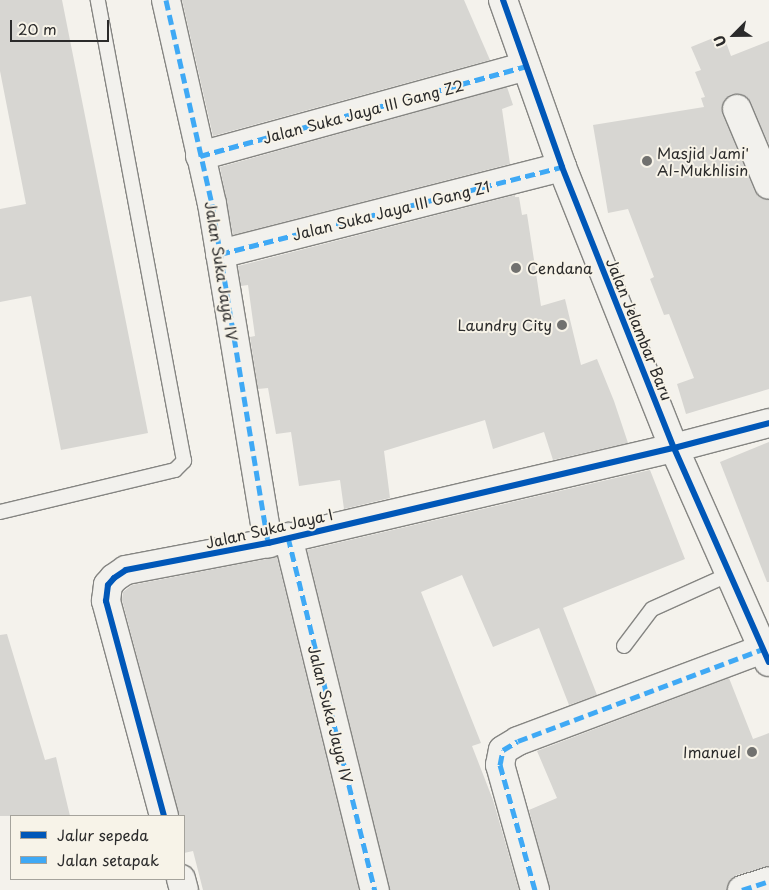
<!DOCTYPE html>
<html>
<head>
<meta charset="utf-8">
<style>
  body { margin:0 }
  #map { position:relative; width:769px; height:890px; overflow:hidden; background:#f4f2ec; font-family:"Playpen Sans",sans-serif }
  div>[style] { position:absolute }
  .building>* { inset:0; background:#d7d6d2 }
  .roads { filter:drop-shadow(1px 0 #858582) drop-shadow(-1px 0 #858582) drop-shadow(0 1px #858582) drop-shadow(0 -1px #858582) }
  .lane>* { height:14px; margin:-7px; padding:0 7px; transform-origin:7px; border-radius:7px; background:#f2f1ed }
  .street>* { height:28px; margin:-14px; padding:0 14px; transform-origin:14px; border-radius:14px; background:#f2f1ed }
  .secondary>* { height:28px; margin:-14px; padding:0 14px; transform-origin:14px; border-radius:14px; background:#f2f1ed }
  .quiet>* { height:5px; margin-top:-2.5px; transform-origin:0; background:repeating-linear-gradient(90deg,#3fa9f5 0 10px,transparent 0 15px) }
  .cycleway>* { height:6px; margin:-3px; padding:0 3px; transform-origin:3px; border-radius:3px; background:#0057b8 }
  .dots>* { width:14px; height:14px; translate:-50% -50%; box-sizing:border-box; border:2px solid #f7f3e8; border-radius:50% }
  span { translate:-50% -50%; white-space:nowrap; text-align:center; line-height:1.15; -webkit-text-stroke:4px #f7f3e8; paint-order:stroke }
  .street-label { font-size:15px; color:#2b2b2b }
  .poi-label { font-size:15px; color:#2b2b2b }
  .left { translate:0 -50%; text-align:left }
  .right { translate:-100% -50%; text-align:right }
  .legend { position:absolute; left:10px; top:815px; width:175px; height:65px; box-sizing:border-box; background:#f7f3e8; border:1px solid #a5a39c; margin:0; padding:6px 9px; list-style:none; font-size:15px; color:#2b2b2b }
  .legend li { display:flex; align-items:center; gap:10px; height:25px }
  .legend b { width:25px; border:1px solid #a5a39c }
  .north { position:absolute; left:709px; top:10px; width:50px; height:50px; -webkit-text-stroke:4px #f7f3e8; paint-order:stroke; rotate:247deg; font-size:14px; font-weight:700; line-height:20px; text-align:center; color:#2b2b2b }
  .north::after { content:''; display:block; margin:auto; width:18px; height:22px; background:#2b2b2b; clip-path:polygon(50% 0,100% 100%,50% 72%,0 100%) }
  .scale { position:absolute; left:10px; top:20px; width:99px; height:22px; box-sizing:border-box; border:2px solid #2b2b2b; border-top:0; padding-left:6px; font-size:15px; line-height:18px; white-space:nowrap; color:#2b2b2b; -webkit-text-stroke:4px #f7f3e8; paint-order:stroke }
</style>
</head>
<body>
<div id="map">
  <div class="building">
    <i style="clip-path:polygon(0 0,62px 0,148px 433px,61px 450px,31px 296px,0 302px,0 209px,26px 204px,0 71px)"></i>
    <i style="clip-path:polygon(182px 0,464px 0,490px 60px,213px 136px)"></i>
    <i style="clip-path:polygon(723px 34px,731px 56px,769px 41px,769px 145px,747px 97px,738px 94px,731px 95px,724px 100px,722px 108px,755px 191px,760px 198px,769px 200px,769px 389px,686px 414px,677px 384px,694px 378px,669px 314px,664px 315px,650px 279px,654px 277px,628px 209px,608px 213px,593px 125px,704px 107px,701px 98px,705px 97px,695px 72px,701px 70px,691px 47px)"></i>
    <i style="clip-path:polygon(507px 87px,513px 105px,502px 109px,510px 164px,233px 235px,220px 167px)"></i>
    <i style="clip-path:polygon(515px 195px,515px 197px,519px 197px,522px 215px,527px 214px,541px 306px,565px 299px,581px 365px,597px 359px,614px 401px,628px 443px,553px 460px,544px 432px,493px 449px,485px 420px,384px 451px,390px 498px,344px 509px,340px 480px,299px 486px,291px 432px,276px 434px,268px 388px,258px 389px,250px 337px,255px 336px,248px 285px,241px 286px,238px 266px)"></i>
    <i style="clip-path:polygon(769px 442px,769px 582px,767px 582px,720px 462px)"></i>
    <i style="clip-path:polygon(650px 470px,685px 559px,563px 608px,597px 695px,569px 705px,539px 628px,493px 647px,462px 575px,421px 592px,481px 743px,472px 746px,493px 800px,519px 890px,390px 890px,307px 550px)"></i>
    <i style="clip-path:polygon(277px 557px,359px 890px,203px 890px,193px 851px,184px 853px,184px 816px,179px 816px,122px 600px,123px 592px,132px 585px)"></i>
    <i style="clip-path:polygon(7px 634px,45px 760px,56px 757px,70px 816px,0 816px,0 635px)"></i>
    <i style="clip-path:polygon(729px 678px,753px 739px,769px 733px,769px 866px,737px 875px,730px 880px,727px 890px,550px 890px,529px 810px,557px 798px,537px 751px)"></i>
  </div>
  <div class="roads">
    <div class="lane">
      <i style="left:0;top:512px;width:180px;rotate:-13.5deg"></i>
      <i style="left:175px;top:470px;width:13px;rotate:-45deg"></i>
      <i style="left:184px;top:461px;width:469px;rotate:-100.6deg"></i>
      <i style="left:624px;top:646px;width:46px;rotate:-52.9deg"></i>
      <i style="left:652px;top:609px;width:85px;rotate:-24.2deg"></i>
    </div>
    <div class="street">
      <i style="left:166px;top:0;width:209px;rotate:77.3deg"></i>
      <i style="left:212px;top:204px;width:344px;rotate:80.6deg"></i>
      <i style="left:737px;top:109px;width:82px;rotate:67.2deg"></i>
      <i style="left:200px;top:156px;width:338px;rotate:-15.4deg"></i>
      <i style="left:220px;top:254px;width:353px;rotate:-14.3deg"></i>
      <i style="left:288px;top:537px;width:364px;rotate:76.2deg"></i>
      <i style="left:164px;top:816px;width:223px;rotate:-105.1deg"></i>
      <i style="left:106px;top:601px;width:16px;rotate:-83deg"></i>
      <i style="left:108px;top:585px;width:9px;rotate:-49deg"></i>
      <i style="left:114px;top:578px;width:14px;rotate:-34deg"></i>
      <i style="left:126px;top:570px;width:145px;rotate:-10.8deg"></i>
      <i style="left:268px;top:543px;width:417px;rotate:-13.2deg"></i>
      <i style="left:674px;top:448px;width:98px;rotate:-14.7deg"></i>
      <i style="left:181px;top:879px;width:11px;rotate:75deg"></i>
      <i style="left:535px;top:890px;width:130px;rotate:-105.6deg"></i>
      <i style="left:500px;top:765px;width:15px;rotate:-79deg"></i>
      <i style="left:503px;top:750px;width:17px;rotate:-31deg"></i>
      <i style="left:518px;top:741px;width:262px;rotate:-20.6deg"></i>
      <i style="left:742px;top:890px;width:28px;rotate:-18deg"></i>
    </div>
    <div class="secondary">
      <i style="left:503px;top:0;width:177px;rotate:70.5deg"></i>
      <i style="left:562px;top:167px;width:302px;rotate:68.3deg"></i>
      <i style="left:674px;top:448px;width:234px;rotate:66.1deg"></i>
    </div>
  </div>
  <div class="quiet">
    <i style="left:166px;top:0;width:209px;rotate:77.3deg"></i>
    <i style="left:212px;top:204px;width:344px;rotate:80.6deg"></i>
    <i style="left:200px;top:156px;width:338px;rotate:-15.4deg"></i>
    <i style="left:220px;top:254px;width:353px;rotate:-14.3deg"></i>
    <i style="left:288px;top:537px;width:364px;rotate:76.2deg"></i>
    <i style="left:535px;top:890px;width:130px;rotate:-105.6deg"></i>
    <i style="left:500px;top:765px;width:15px;rotate:-79deg"></i>
    <i style="left:503px;top:750px;width:17px;rotate:-31deg"></i>
    <i style="left:518px;top:741px;width:262px;rotate:-20.6deg"></i>
    <i style="left:742px;top:890px;width:28px;rotate:-18deg"></i>
  </div>
  <div class="cycleway">
    <i style="left:503px;top:0;width:177px;rotate:70.5deg"></i>
    <i style="left:562px;top:167px;width:302px;rotate:68.3deg"></i>
    <i style="left:674px;top:448px;width:234px;rotate:66.1deg"></i>
    <i style="left:164px;top:816px;width:223px;rotate:-105.1deg"></i>
    <i style="left:106px;top:601px;width:16px;rotate:-83deg"></i>
    <i style="left:108px;top:585px;width:9px;rotate:-49deg"></i>
    <i style="left:114px;top:578px;width:14px;rotate:-34deg"></i>
    <i style="left:126px;top:570px;width:145px;rotate:-10.8deg"></i>
    <i style="left:268px;top:543px;width:417px;rotate:-13.2deg"></i>
    <i style="left:674px;top:448px;width:98px;rotate:-14.7deg"></i>
  </div>
  <div class="dots">
    <i style="left:647px;top:161px;background:#71716f"></i>
    <i style="left:516px;top:268px;background:#71716f"></i>
    <i style="left:562px;top:325px;background:#71716f"></i>
    <i style="left:752px;top:752px;background:#71716f"></i>
  </div>
  <div class="street-label">
    <span style="left:363px;top:111px;rotate:-15deg">Jalan Suka Jaya III Gang Z2</span>
    <span style="left:391px;top:210px;rotate:-14deg">Jalan Suka Jaya III Gang Z1</span>
    <span style="left:222px;top:271px;rotate:81deg">Jalan Suka Jaya IV</span>
    <span style="left:640px;top:329px;rotate:68deg">Jalan Jelambar Baru</span>
    <span style="left:269px;top:528px;rotate:-13deg">Jalan Suka Jaya I</span>
    <span style="left:331px;top:714px;rotate:76deg">Jalan Suka Jaya IV</span>
  </div>
  <div class="poi-label">
    <span class="left" style="left:657px;top:161px">Masjid Jami'<br>Al-Mukhlisin</span>
    <span class="left" style="left:527px;top:268px">Cendana</span>
    <span class="right" style="left:552px;top:325px">Laundry City</span>
    <span class="right" style="left:741px;top:752px">Imanuel</span>
  </div>
  <ul class="legend">
  <li><b style="height:6px;background:#0057b8"></b>Jalur sepeda</li>
  <li><b style="height:6px;background:#3fa9f5"></b>Jalan setapak</li>
  </ul>
  <div class="north">U</div>
  <div class="scale">20 m</div>
</div>
</body>
</html>
